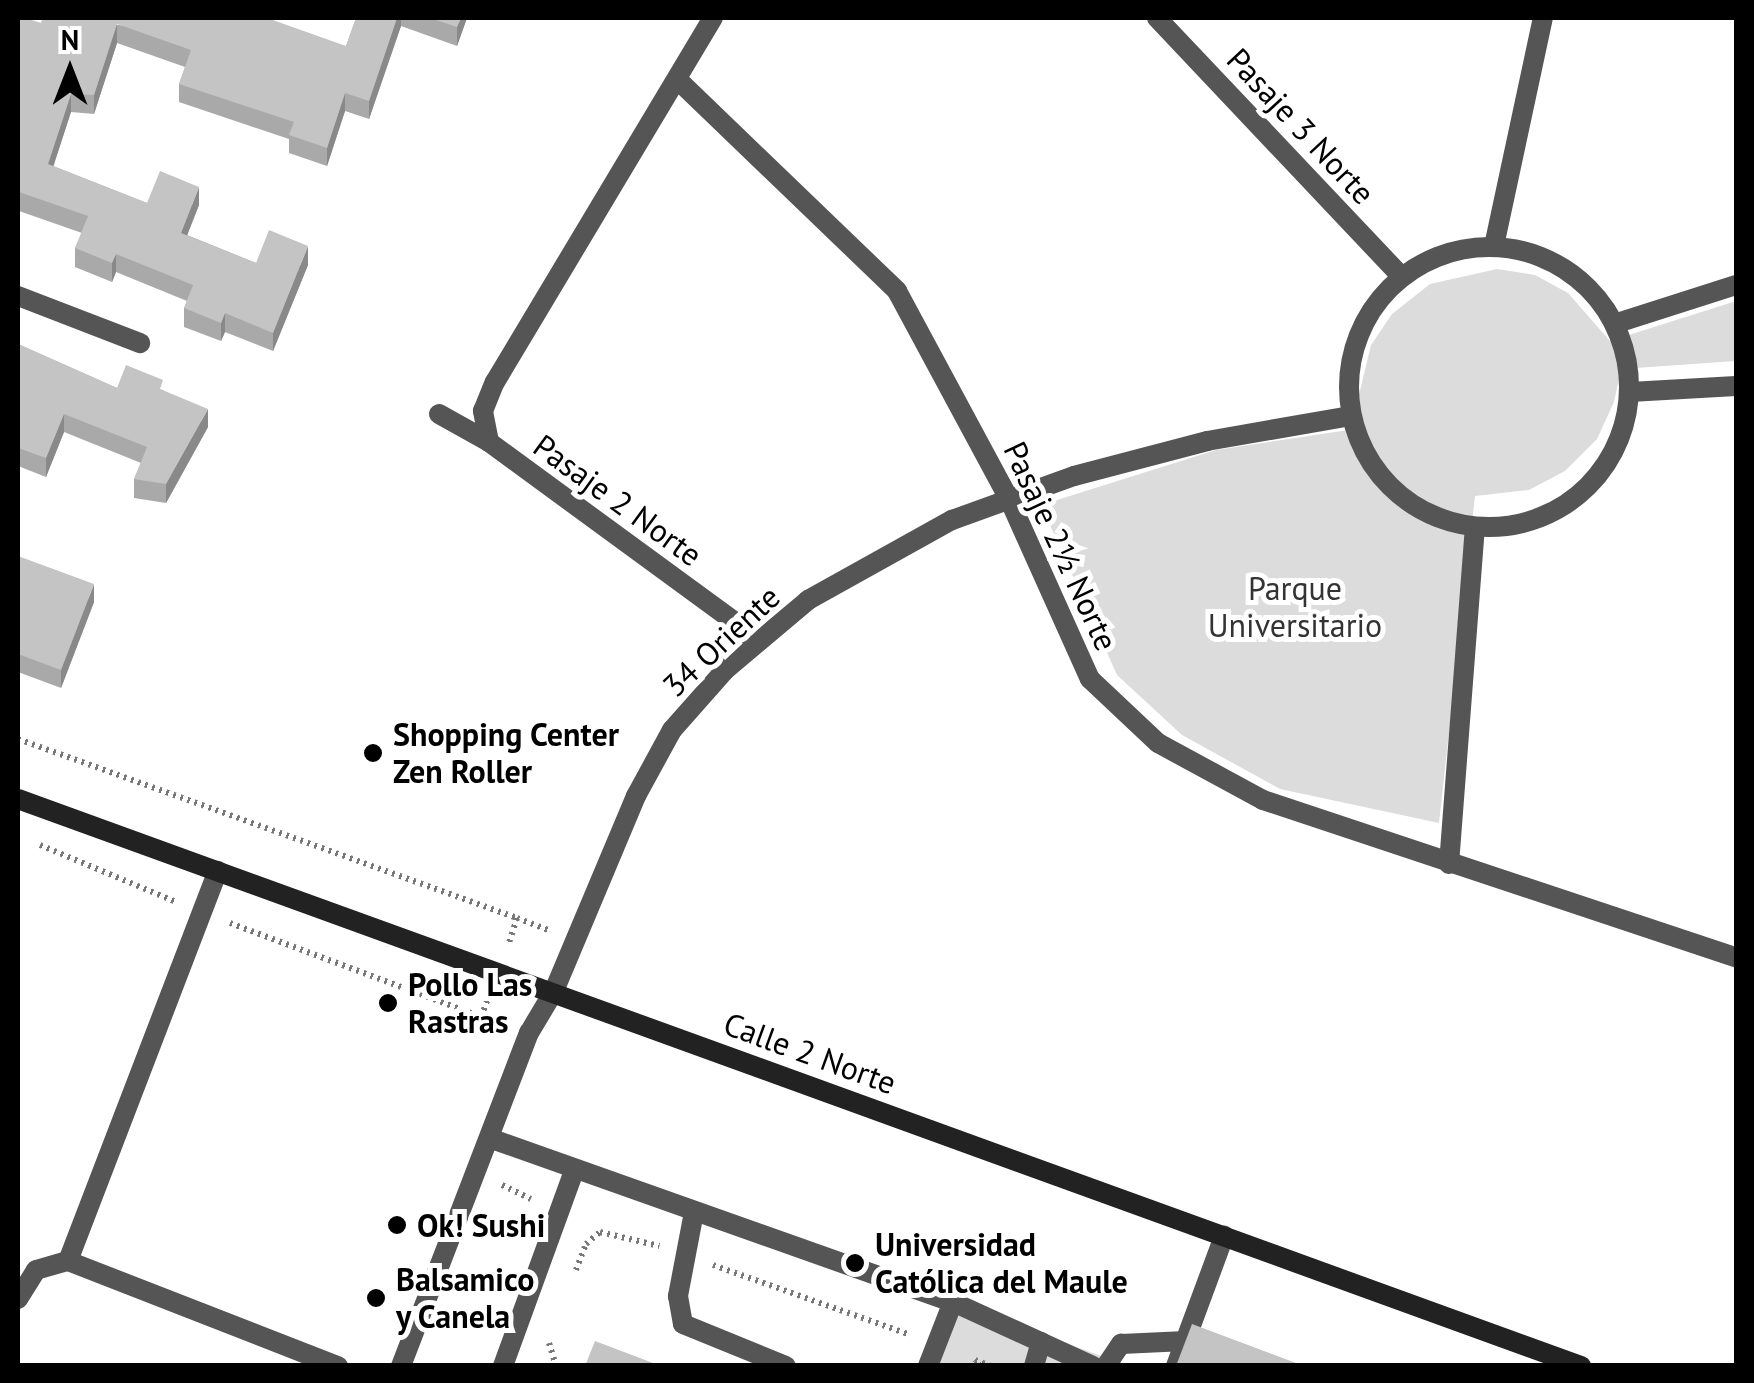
<!DOCTYPE html>
<html>
<head>
<meta charset="utf-8">
<style>
  body { margin:0 }
  #map { position:relative; width:1754px; height:1383px; overflow:hidden; background:#fff; font-family:"PT Sans",sans-serif }
  div>[style] { position:absolute }
  .green>* { inset:0; background:#dcdcdc }
  .path>* { height:6px; margin-top:-3px; transform-origin:0; background:repeating-linear-gradient(90deg,#777 0 2.5px,transparent 0 7.5px) }
  .service>* { height:20px; margin:-10px; padding:0 10px; transform-origin:10px; border-radius:10px; background:#555 }
  .minor>* { height:20px; margin:-10px; padding:0 10px; transform-origin:10px; border-radius:10px; background:#555 }
  .minor>.ring { margin:-10px; padding:0; box-sizing:content-box; background:none; border:20px solid #555; border-radius:50% }
  .tertiary>* { height:20px; margin:-10px; padding:0 10px; transform-origin:10px; border-radius:10px; background:#555 }
  .secondary>* { height:20px; margin:-10px; padding:0 10px; transform-origin:10px; border-radius:10px; background:#222 }
  .wall>* { inset:0; background:#a9a9a9 }
  .shaded-wall>* { inset:0; background:#898989 }
  .building>* { inset:0; background:#c4c4c4 }
  .dots>* { width:28px; height:28px; translate:-50% -50%; box-sizing:border-box; border:5px solid #fff; border-radius:50% }
  span { translate:-50% -50%; white-space:nowrap; text-align:center; line-height:1.15; -webkit-text-stroke:10px #fff; paint-order:stroke }
  .street-label { font-size:32px; color:#000 }
  .park-label { font-size:32px; color:#333 }
  .poi-label { font-size:32px; color:#000; font-weight:700 }
  .left { translate:0 -50%; text-align:left }
  .frame { position:absolute; inset:0; border:20px solid #000; pointer-events:none }
  .north { position:absolute; left:20px; top:20px; width:100px; height:100px; -webkit-text-stroke:8px #fff; paint-order:stroke; rotate:0deg; font-size:28px; font-weight:700; line-height:40px; text-align:center; color:#000 }
  .north::after { content:''; display:block; margin:auto; width:35px; height:45px; background:#000; clip-path:polygon(50% 0,100% 100%,50% 72%,0 100%) }
</style>
</head>
<body>
<div id="map">
  <div class="green">
    <i style="clip-path:polygon(1497px 269px,1535px 275px,1568px 293px,1610px 341px,1736px 301px,1736px 361px,1621px 369px,1614px 402px,1597px 439px,1565px 471px,1529px 490px,1475px 496px,1439px 823px,1280px 789px,1182px 735px,1117px 675px,1041px 505px,1216px 450px,1362px 428px,1359px 395px,1371px 345px,1392px 314px,1430px 284px)"></i>
    <i style="clip-path:polygon(953px 1302px,1126px 1365px,928px 1366px)"></i>
  </div>
  <div class="path">
    <i style="left:18px;top:739px;width:530px;rotate:19.73deg"></i>
    <i style="left:517px;top:918px;width:28px;rotate:108deg"></i>
    <i style="left:40px;top:845px;width:147px;rotate:22.7deg"></i>
    <i style="left:517px;top:918px;width:33px;rotate:21deg"></i>
    <i style="left:230px;top:923px;width:268px;rotate:20.5deg"></i>
    <i style="left:481px;top:1017px;width:19px;rotate:-69deg"></i>
    <i style="left:502px;top:1185px;width:32px;rotate:26deg"></i>
    <i style="left:713px;top:1265px;width:207px;rotate:19.5deg"></i>
    <i style="left:576px;top:1270px;width:28px;rotate:-69deg"></i>
    <i style="left:586px;top:1244px;width:18px;rotate:-41deg"></i>
    <i style="left:600px;top:1232px;width:61px;rotate:13.3deg"></i>
    <i style="left:549px;top:1343px;width:24px;rotate:73deg"></i>
    <i style="left:980px;top:1366px;width:8px;rotate:-130deg"></i>
    <i style="left:975px;top:1360px;width:17px;rotate:21deg"></i>
  </div>
  <div class="service">
    <i style="left:489px;top:1138px;width:492px;rotate:19.5deg"></i>
    <i style="left:953px;top:1302px;width:154px;rotate:24.6deg"></i>
    <i style="left:694px;top:1212px;width:86px;rotate:100.8deg"></i>
    <i style="left:678px;top:1296px;width:28px;rotate:80deg"></i>
    <i style="left:683px;top:1324px;width:111px;rotate:22.2deg"></i>
    <i style="left:503px;top:1366px;width:208px;rotate:-70deg"></i>
    <i style="left:928px;top:1366px;width:69px;rotate:-68.7deg"></i>
    <i style="left:1034px;top:1366px;width:25px;rotate:-74deg"></i>
    <i style="left:1106px;top:1366px;width:27px;rotate:-56deg"></i>
    <i style="left:1121px;top:1344px;width:65px;rotate:-2.6deg"></i>
    <i style="left:1186px;top:1341px;width:73px;rotate:19.9deg"></i>
    <i style="left:1176px;top:1366px;width:139px;rotate:-69.7deg"></i>
  </div>
  <div class="minor">
    <i style="left:1157px;top:18px;width:355px;rotate:46.6deg"></i>
    <i style="left:678px;top:80px;width:304px;rotate:43.9deg"></i>
    <i style="left:897px;top:291px;width:236px;rotate:61.7deg"></i>
    <i style="left:1009px;top:499px;width:197px;rotate:65.8deg"></i>
    <i style="left:1090px;top:679px;width:93px;rotate:43.3deg"></i>
    <i style="left:1158px;top:743px;width:119px;rotate:28.5deg"></i>
    <i style="left:1263px;top:800px;width:498px;rotate:18.4deg"></i>
    <i style="left:1494px;top:246px;width:233px;rotate:-77.9deg"></i>
    <i class="ring" style="left:1349px;top:247px;width:260px;height:260px"></i>
    <i style="left:18px;top:296px;width:131px;rotate:21.1deg"></i>
    <i style="left:1614px;top:324px;width:128px;rotate:-17.7deg"></i>
    <i style="left:1630px;top:392px;width:106px;rotate:-3.2deg"></i>
    <i style="left:439px;top:414px;width:57px;rotate:29.2deg"></i>
    <i style="left:489px;top:442px;width:333px;rotate:36.2deg"></i>
    <i style="left:489px;top:442px;width:32px;rotate:-101deg"></i>
    <i style="left:483px;top:411px;width:31px;rotate:-68deg"></i>
    <i style="left:495px;top:382px;width:424px;rotate:-59.1deg"></i>
    <i style="left:1449px;top:864px;width:338px;rotate:-85.6deg"></i>
    <i style="left:554px;top:991px;width:212px;rotate:-67.2deg"></i>
    <i style="left:636px;top:796px;width:75px;rotate:-61.4deg"></i>
    <i style="left:672px;top:730px;width:80px;rotate:-48.5deg"></i>
    <i style="left:725px;top:670px;width:109px;rotate:-40.1deg"></i>
    <i style="left:808px;top:600px;width:165px;rotate:-29.1deg"></i>
    <i style="left:952px;top:520px;width:130px;rotate:-19.8deg"></i>
    <i style="left:1074px;top:476px;width:138px;rotate:-14.7deg"></i>
    <i style="left:1207px;top:441px;width:145px;rotate:-9.9deg"></i>
    <i style="left:68px;top:1261px;width:418px;rotate:-69deg"></i>
    <i style="left:18px;top:1299px;width:34px;rotate:-58deg"></i>
    <i style="left:36px;top:1270px;width:33px;rotate:-16deg"></i>
    <i style="left:68px;top:1261px;width:290px;rotate:21.3deg"></i>
  </div>
  <div class="tertiary">
    <i style="left:401px;top:1366px;width:357px;rotate:-69deg"></i>
    <i style="left:529px;top:1033px;width:49px;rotate:-59.2deg"></i>
  </div>
  <div class="secondary">
    <i style="left:18px;top:799px;width:1663px;rotate:19.94deg"></i>
  </div>
  <div class="wall">
    <i style="clip-path:polygon(43px 18px,346px 46px,356px 18px,467px 18px,457px 46px,401px 26px,369px 119px,345px 111px,327px 166px,289px 153px,289px 139px,179px 102px,179px 84px,185px 67px,117px 43px,94px 114px,71px 112px,53px 166px,147px 203px,199px 205px,187px 235px,256px 263px,308px 265px,273px 351px,225px 332px,221px 341px,184px 327px,184px 308px,187px 301px,116px 272px,112px 282px,75px 267px,75px 248px,82px 233px,19px 211px,18px 22px,41px 23px)"></i>
    <i style="clip-path:polygon(18px 344px,117px 388px,163px 390px,208px 427px,166px 503px,134px 498px,134px 479px,141px 463px,64px 432px,46px 477px,18px 466px)"></i>
    <i style="clip-path:polygon(18px 556px,94px 602px,61px 688px,18px 672px)"></i>
  </div>
  <div class="shaded-wall">
    <i style="clip-path:polygon(397px 18px,401px 18px,401px 26px,369px 119px,369px 101px)"></i>
    <i style="clip-path:polygon(461px 18px,467px 18px,457px 46px,457px 27px)"></i>
    <i style="clip-path:polygon(117px 24px,117px 43px,94px 114px,94px 95px)"></i>
    <i style="clip-path:polygon(345px 93px,345px 111px,327px 166px,327px 148px)"></i>
    <i style="clip-path:polygon(71px 94px,71px 112px,48px 183px,48px 164px)"></i>
    <i style="clip-path:polygon(199px 187px,199px 205px,181px 251px,181px 233px)"></i>
    <i style="clip-path:polygon(308px 246px,308px 265px,273px 351px,273px 333px)"></i>
    <i style="clip-path:polygon(116px 254px,116px 272px,112px 282px,112px 263px)"></i>
    <i style="clip-path:polygon(225px 313px,225px 332px,221px 341px,221px 323px)"></i>
    <i style="clip-path:polygon(208px 409px,208px 427px,166px 503px,166px 484px)"></i>
    <i style="clip-path:polygon(64px 414px,64px 432px,46px 477px,46px 458px)"></i>
    <i style="clip-path:polygon(94px 584px,94px 602px,61px 688px,61px 670px)"></i>
  </div>
  <div class="building">
    <i style="clip-path:polygon(19px 18px,25px 18px,41px 23px,43px 18px,267px 18px,346px 46px,356px 18px,397px 18px,369px 101px,345px 93px,327px 148px,289px 135px,294px 122px,179px 84px,191px 50px,117px 24px,94px 95px,71px 94px,48px 164px,147px 203px,160px 171px,199px 187px,181px 233px,256px 263px,269px 230px,308px 246px,273px 333px,225px 313px,221px 323px,184px 308px,193px 285px,116px 254px,112px 263px,75px 248px,88px 216px,19px 192px,18px 196px,18px 22px)"></i>
    <i style="clip-path:polygon(430px 18px,461px 18px,457px 27px)"></i>
    <i style="clip-path:polygon(18px 344px,117px 388px,126px 365px,163px 380px,160px 389px,208px 409px,166px 484px,134px 479px,147px 447px,64px 414px,46px 458px,18px 448px)"></i>
    <i style="clip-path:polygon(18px 556px,94px 584px,61px 670px,18px 654px)"></i>
    <i style="clip-path:polygon(1192px 1324px,1304px 1366px,1176px 1366px)"></i>
    <i style="clip-path:polygon(595px 1341px,661px 1366px,585px 1366px)"></i>
  </div>
  <div class="dots">
    <i style="left:373px;top:753px;background:#000"></i>
    <i style="left:388px;top:1003px;background:#000"></i>
    <i style="left:397px;top:1225px;background:#000"></i>
    <i style="left:855px;top:1263px;background:#000"></i>
    <i style="left:376px;top:1298px;background:#000"></i>
  </div>
  <div class="street-label">
    <span style="left:1301px;top:126px;rotate:47deg">Pasaje 3 Norte</span>
    <span style="left:618px;top:500px;rotate:36deg">Pasaje 2 Norte</span>
    <span style="left:1061px;top:546px;rotate:65deg">Pasaje 2½ Norte</span>
    <span style="left:721px;top:641px;rotate:-43deg">34 Oriente</span>
    <span style="left:810px;top:1053px;rotate:20deg">Calle 2 Norte</span>
  </div>
  <div class="park-label">
    <span style="left:1295px;top:607px">Parque<br>Universitario</span>
  </div>
  <div class="poi-label">
    <span class="left" style="left:393px;top:753px">Shopping Center<br>Zen Roller</span>
    <span class="left" style="left:408px;top:1003px">Pollo Las<br>Rastras</span>
    <span class="left" style="left:417px;top:1225px">Ok! Sushi</span>
    <span class="left" style="left:875px;top:1263px">Universidad<br>Católica del Maule</span>
    <span class="left" style="left:396px;top:1298px">Balsamico<br>y Canela</span>
  </div>
  <div class="frame"></div>
  <div class="north">N</div>
</div>
</body>
</html>
